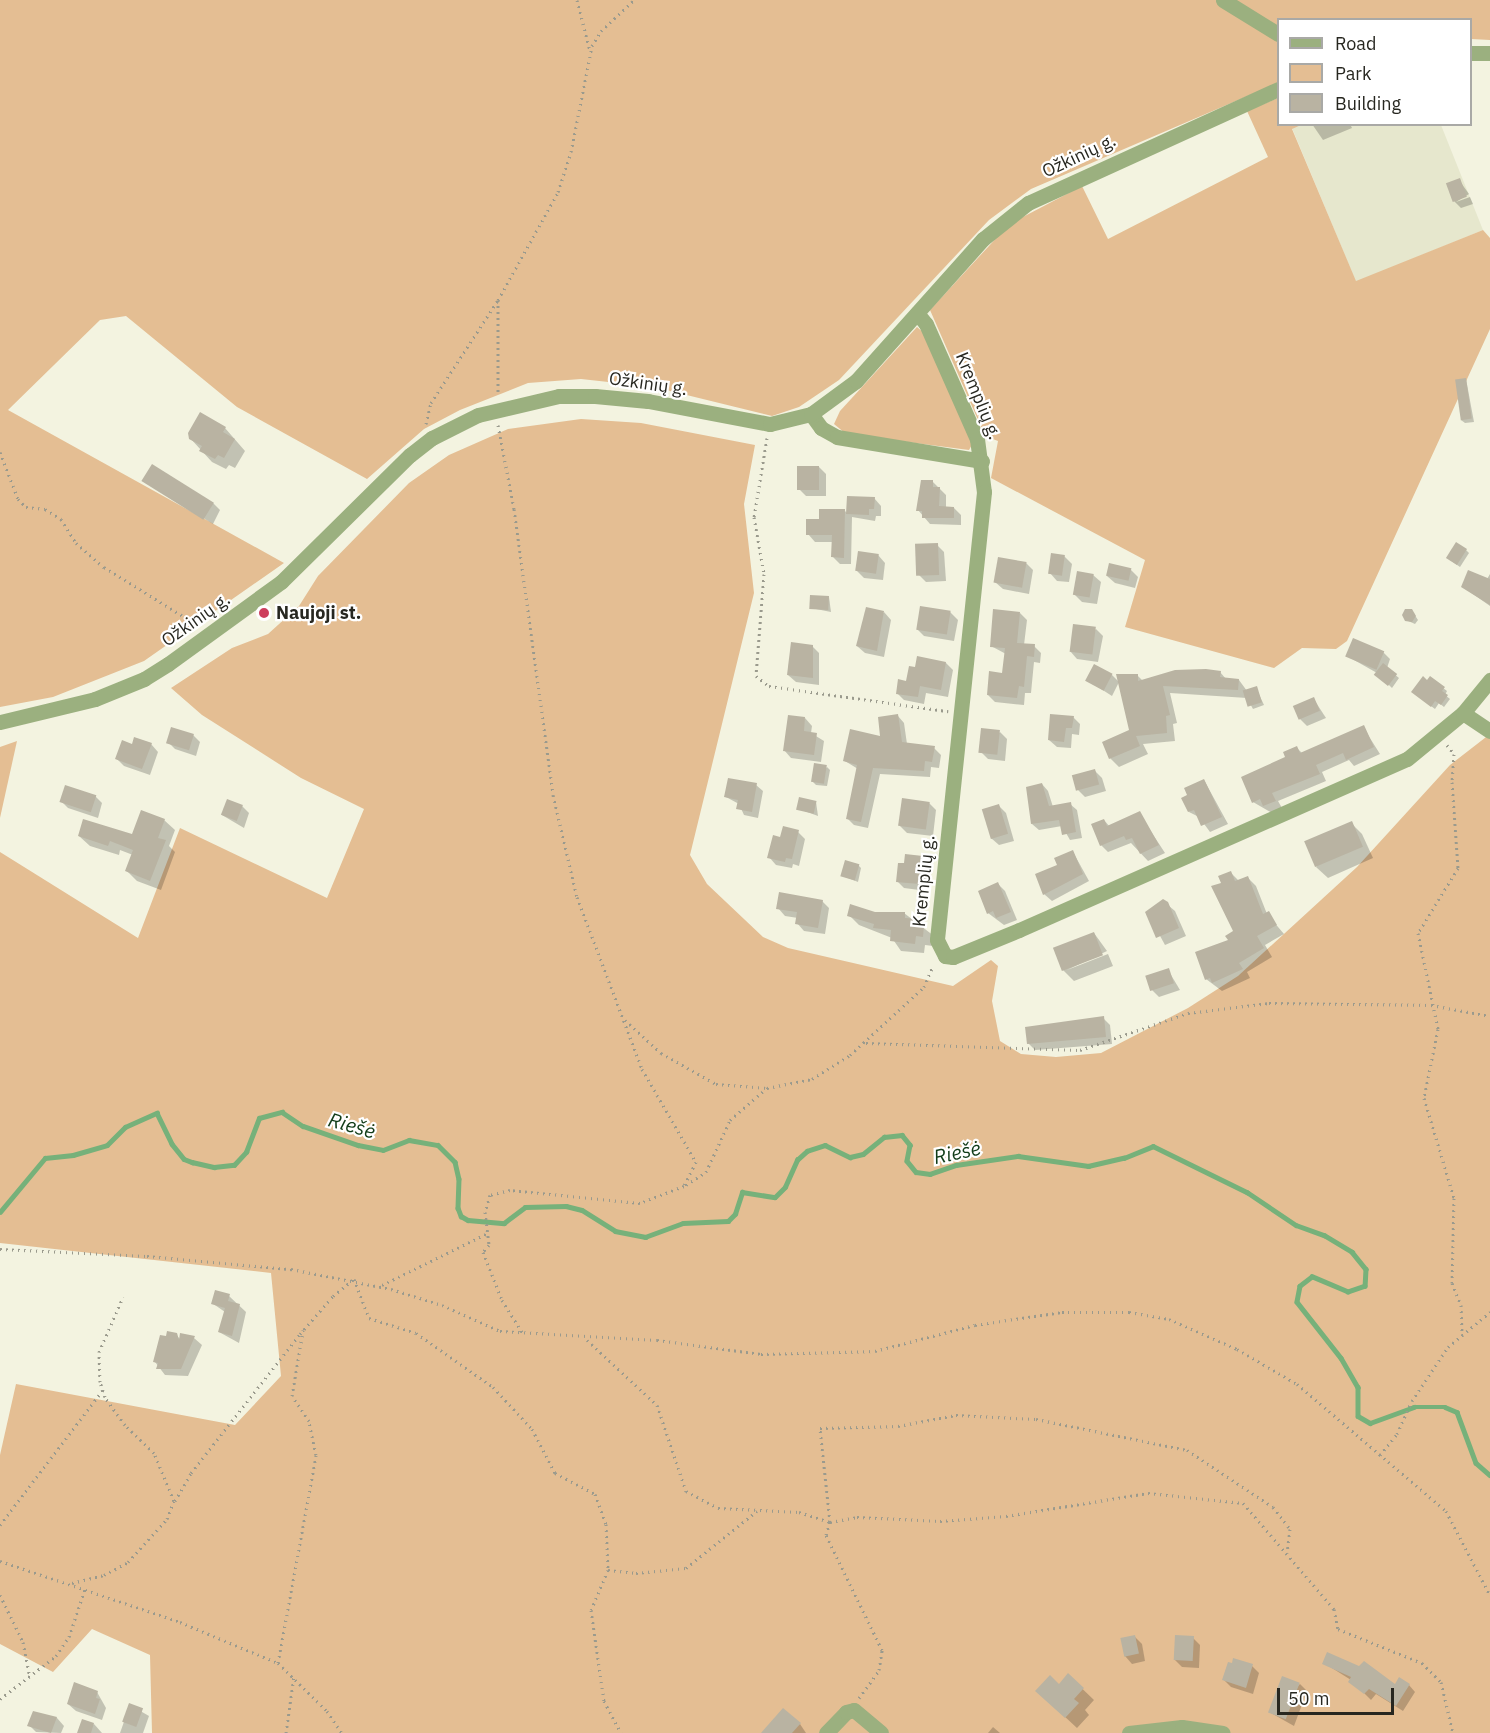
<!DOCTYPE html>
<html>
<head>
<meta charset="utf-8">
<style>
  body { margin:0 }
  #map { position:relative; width:1490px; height:1733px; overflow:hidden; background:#f3f3e0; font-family:"IBM Plex Sans",sans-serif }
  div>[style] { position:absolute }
  .built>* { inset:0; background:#e6e7cd }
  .green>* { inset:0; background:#e4be93 }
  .shadow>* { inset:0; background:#0003 }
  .stream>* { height:4.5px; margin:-2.25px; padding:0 2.25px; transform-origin:2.25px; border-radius:2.25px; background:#76b17a }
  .building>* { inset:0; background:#b9b3a2; transform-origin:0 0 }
  .path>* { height:3px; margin-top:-1.5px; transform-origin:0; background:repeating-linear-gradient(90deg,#9a9a8d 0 1.5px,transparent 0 6px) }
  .minor>* { height:15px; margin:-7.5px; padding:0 7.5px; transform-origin:7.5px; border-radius:7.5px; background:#9bb07f }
  .dots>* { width:16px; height:16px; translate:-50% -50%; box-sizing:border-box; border:3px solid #fff; border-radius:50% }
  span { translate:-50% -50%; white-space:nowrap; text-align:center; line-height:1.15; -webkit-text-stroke:4.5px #fff; paint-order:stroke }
  .street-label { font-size:18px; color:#272720 }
  .poi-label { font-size:18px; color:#272720; font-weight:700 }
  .left { translate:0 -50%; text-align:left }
  .water-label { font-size:20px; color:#103b17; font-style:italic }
  .legend { position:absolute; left:1277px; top:18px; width:195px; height:108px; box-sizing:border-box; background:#fff; border:2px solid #a9a9a6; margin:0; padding:8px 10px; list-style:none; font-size:18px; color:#272720 }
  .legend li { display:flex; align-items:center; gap:12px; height:30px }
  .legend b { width:30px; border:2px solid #a9a9a6 }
  .scale { position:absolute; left:1277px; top:1688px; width:117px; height:27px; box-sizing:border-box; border:3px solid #272720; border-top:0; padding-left:8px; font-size:18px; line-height:21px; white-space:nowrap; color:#272720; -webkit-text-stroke:4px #fff; paint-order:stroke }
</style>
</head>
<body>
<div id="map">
  <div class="built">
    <i style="clip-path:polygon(1301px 124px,1441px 125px,1483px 230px,1356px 282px,1292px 128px)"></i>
  </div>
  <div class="green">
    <i style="clip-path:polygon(0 0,1490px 0,1490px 40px,1471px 39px,1470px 20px,1278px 20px,1278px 83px,1031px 189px,989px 220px,839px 380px,799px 407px,772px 416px,654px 387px,581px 379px,528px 383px,460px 410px,424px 429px,367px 479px,237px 407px,126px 316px,100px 320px,8px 410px,284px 563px,144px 661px,53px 697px,0 707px)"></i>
    <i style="clip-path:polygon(1278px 98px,1278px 124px,1301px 125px,1292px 129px,1356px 281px,1483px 230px,1490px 238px,1490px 329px,1347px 641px,1336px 649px,1302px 648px,1274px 668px,1125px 627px,1145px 560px,991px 478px,998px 441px,985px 436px,930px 310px,1000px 234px,1021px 218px,1082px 186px,1108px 239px,1268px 157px,1247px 111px)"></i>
    <i style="clip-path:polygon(917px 327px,924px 333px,973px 443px,969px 450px,846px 434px,834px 424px,840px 411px)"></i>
    <i style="clip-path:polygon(581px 419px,641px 423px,755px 445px,744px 504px,754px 593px,690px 855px,707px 884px,763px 937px,788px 948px,953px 986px,991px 960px,998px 966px,992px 1001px,1000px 1041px,1021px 1054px,1056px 1057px,1101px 1053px,1188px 1008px,1238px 976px,1357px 867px,1450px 765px,1490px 734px,1490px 1733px,152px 1733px,150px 1655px,92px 1629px,53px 1672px,0 1644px,0 1455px,16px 1384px,235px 1425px,281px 1376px,271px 1273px,0 1243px,0 852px,138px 938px,180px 828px,327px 898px,364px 809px,301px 778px,202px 715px,171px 688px,232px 648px,268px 634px,299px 606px,318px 576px,409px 483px,449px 455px,508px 429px)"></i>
    <i style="clip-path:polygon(17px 741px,0 818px,0 747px)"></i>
  </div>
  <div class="shadow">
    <i style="clip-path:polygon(1312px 124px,1350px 124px,1352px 128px,1323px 140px)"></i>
    <i style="clip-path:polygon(1459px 180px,1469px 194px,1456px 202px,1470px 197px,1473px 204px,1461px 208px,1454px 201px)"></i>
    <i style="clip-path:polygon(1466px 379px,1474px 422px,1465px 423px,1461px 420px)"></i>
    <i style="clip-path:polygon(225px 428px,245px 451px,235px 468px,229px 465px,226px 469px,212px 462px,190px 438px)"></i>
    <i style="clip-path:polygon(819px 467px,826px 474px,826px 496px,806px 496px,799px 489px)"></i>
    <i style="clip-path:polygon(144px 481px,213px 503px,220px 510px,213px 524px)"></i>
    <i style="clip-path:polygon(932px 481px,946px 495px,946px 508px,954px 508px,961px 515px,961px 525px,930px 524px,918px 510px)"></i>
    <i style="clip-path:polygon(874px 498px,881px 506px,881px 516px,876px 516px,875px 521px,852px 517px,851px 564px,840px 564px,833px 557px,833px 542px,815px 542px,808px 534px,820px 521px,845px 511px,848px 514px)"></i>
    <i style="clip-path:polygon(937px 545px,944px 552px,946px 581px,926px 582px,919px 575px)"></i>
    <i style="clip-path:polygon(1466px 550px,1469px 553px,1460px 567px,1450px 560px)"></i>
    <i style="clip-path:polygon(878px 555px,885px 563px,883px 580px,864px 578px,856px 570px)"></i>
    <i style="clip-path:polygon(1064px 556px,1072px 564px,1069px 582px,1057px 581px,1050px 573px)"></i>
    <i style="clip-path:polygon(1026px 563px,1033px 570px,1029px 594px,1003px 589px,995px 582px)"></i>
    <i style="clip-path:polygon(1131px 570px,1138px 577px,1135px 588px,1115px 583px,1107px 576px)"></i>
    <i style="clip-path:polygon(1490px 574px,1490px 606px,1463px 587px,1487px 579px)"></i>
    <i style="clip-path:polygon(1093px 575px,1101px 582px,1097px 604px,1082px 602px,1074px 594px)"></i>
    <i style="clip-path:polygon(829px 597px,831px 612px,811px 608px)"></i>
    <i style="clip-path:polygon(1412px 611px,1418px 620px,1415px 624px,1406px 620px)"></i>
    <i style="clip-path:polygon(884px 612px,891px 620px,884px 657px,865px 653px,857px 646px)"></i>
    <i style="clip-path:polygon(950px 612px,958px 620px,954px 641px,924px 636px,917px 629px)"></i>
    <i style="clip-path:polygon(1020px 613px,1027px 620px,1024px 645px,1034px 646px,1041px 653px,1040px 663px,1034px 662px,1031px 693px,1025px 693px,1024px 705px,995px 702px,988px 695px,1003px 674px,1006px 654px,991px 646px)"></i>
    <i style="clip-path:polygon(1096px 629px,1103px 636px,1098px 662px,1077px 659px,1070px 651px)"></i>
    <i style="clip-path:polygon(812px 646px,819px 653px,819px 685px,796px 682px,788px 675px)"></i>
    <i style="clip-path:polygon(1383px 652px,1390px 659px,1387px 668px,1399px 678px,1392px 688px,1377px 673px,1347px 656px)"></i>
    <i style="clip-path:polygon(946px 663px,953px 670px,948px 697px,926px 693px,924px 704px,904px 700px,897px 693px,916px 669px)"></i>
    <i style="clip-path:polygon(1220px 672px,1226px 679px,1239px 680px,1247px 691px,1256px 688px,1264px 705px,1253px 709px,1247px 698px,1170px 693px,1177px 723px,1173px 724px,1175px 741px,1143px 744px,1148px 754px,1119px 767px,1110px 758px,1104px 742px,1131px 731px,1137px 675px,1143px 681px)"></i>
    <i style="clip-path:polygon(1112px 675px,1119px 682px,1112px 696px,1087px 680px)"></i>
    <i style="clip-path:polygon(1430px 678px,1447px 691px,1445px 695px,1450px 699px,1444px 707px,1439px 703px,1435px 709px,1416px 695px)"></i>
    <i style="clip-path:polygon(1313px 698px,1326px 718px,1307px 726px,1300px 719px)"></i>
    <i style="clip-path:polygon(898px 716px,904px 723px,907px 744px,934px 748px,941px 755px,939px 768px,931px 767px,930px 777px,880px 774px,868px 828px,854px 825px,847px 818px,858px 769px,845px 761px,882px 738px)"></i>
    <i style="clip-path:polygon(1073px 717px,1080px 724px,1079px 735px,1072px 734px,1071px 748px,1057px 747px,1049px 740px)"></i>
    <i style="clip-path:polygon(805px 718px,812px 726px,811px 733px,824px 741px,821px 762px,791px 758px,784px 750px)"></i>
    <i style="clip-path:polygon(1363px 727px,1380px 754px,1354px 766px,1349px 760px,1322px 772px,1326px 781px,1278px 801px,1282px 808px,1272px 813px,1253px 802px,1297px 748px,1303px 754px)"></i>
    <i style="clip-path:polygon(1000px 732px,1007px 739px,1005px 761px,988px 759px,981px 752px)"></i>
    <i style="clip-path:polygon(193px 735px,200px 742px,196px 756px,175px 749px,168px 742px)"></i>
    <i style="clip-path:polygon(151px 744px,158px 752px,150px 775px,124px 766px,117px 759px,133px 745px)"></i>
    <i style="clip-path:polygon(827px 767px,830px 770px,827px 786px,816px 785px,813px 782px)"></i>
    <i style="clip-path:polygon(1094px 770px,1102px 778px,1106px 791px,1085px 797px,1078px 790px,1074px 776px)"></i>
    <i style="clip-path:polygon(1204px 780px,1228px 824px,1210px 832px,1199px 817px,1189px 812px)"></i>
    <i style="clip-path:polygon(1042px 784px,1048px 791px,1053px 807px,1070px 804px,1077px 810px,1082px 838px,1070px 840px,1062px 826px,1039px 830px,1032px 824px)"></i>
    <i style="clip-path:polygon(756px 785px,763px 791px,758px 818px,744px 815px,739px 804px,726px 797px)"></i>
    <i style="clip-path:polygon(95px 796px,102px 803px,98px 818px,68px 808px,61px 801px)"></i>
    <i style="clip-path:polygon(816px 802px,818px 816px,799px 809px)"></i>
    <i style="clip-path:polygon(929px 803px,936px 810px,933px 836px,907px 833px,900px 826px)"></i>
    <i style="clip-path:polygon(242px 806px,249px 813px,244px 828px,222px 815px)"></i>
    <i style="clip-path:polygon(999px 806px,1006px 813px,1014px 841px,999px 845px,991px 838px)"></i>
    <i style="clip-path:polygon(1139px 813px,1165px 853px,1148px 861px,1131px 843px,1108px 852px,1101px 845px,1104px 820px,1110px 827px)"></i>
    <i style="clip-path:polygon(164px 820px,175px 830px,169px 846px,175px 852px,161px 890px,137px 881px,127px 871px,133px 855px,120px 850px,119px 855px,90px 846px,79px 836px,133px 836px)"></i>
    <i style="clip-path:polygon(1351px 823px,1362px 834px,1373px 858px,1328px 878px,1316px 867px)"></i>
    <i style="clip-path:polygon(798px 832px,805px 839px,799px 866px,793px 864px,792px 868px,776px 865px,769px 857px,781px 839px)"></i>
    <i style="clip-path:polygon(1073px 852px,1089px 881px,1052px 901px,1044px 894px,1059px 866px)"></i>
    <i style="clip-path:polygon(922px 858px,930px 865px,927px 891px,904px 888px,897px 881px,905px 865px)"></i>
    <i style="clip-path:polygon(858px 865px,861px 868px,858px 882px,843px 876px)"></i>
    <i style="clip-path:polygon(1231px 873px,1239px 881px,1248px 878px,1256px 886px,1267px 914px,1284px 934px,1265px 945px,1272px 957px,1247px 972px,1250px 978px,1222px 991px,1206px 979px,1235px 932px,1222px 884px)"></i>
    <i style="clip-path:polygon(998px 884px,1005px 891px,1017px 920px,1004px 925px,988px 913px)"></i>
    <i style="clip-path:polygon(822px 901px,829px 908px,825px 934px,804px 931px,797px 923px,798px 918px,785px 916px,778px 908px)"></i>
    <i style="clip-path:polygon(1163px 901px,1175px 911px,1186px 936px,1165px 945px,1147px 912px)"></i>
    <i style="clip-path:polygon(904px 913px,934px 936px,933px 946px,925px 945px,924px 953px,901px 951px,892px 938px,859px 925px,849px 915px)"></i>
    <i style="clip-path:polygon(1094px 933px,1107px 951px,1067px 970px,1108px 954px,1113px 966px,1074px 981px,1063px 970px)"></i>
    <i style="clip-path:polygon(1168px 970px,1180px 990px,1159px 997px,1152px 990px)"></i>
    <i style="clip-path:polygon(1103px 1018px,1110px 1025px,1112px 1044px,1035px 1050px,1028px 1043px)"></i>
    <i style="clip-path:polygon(229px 1296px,246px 1312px,239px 1343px,219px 1332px,225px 1312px,212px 1303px)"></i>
    <i style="clip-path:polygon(181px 1334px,194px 1338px,202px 1345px,188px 1376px,165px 1375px,155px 1362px,176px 1335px,180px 1339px)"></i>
    <i style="clip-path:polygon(1135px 1637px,1142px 1644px,1145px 1661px,1132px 1664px,1125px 1656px)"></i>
    <i style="clip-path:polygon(1193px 1638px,1200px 1645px,1199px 1668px,1182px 1667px,1175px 1660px)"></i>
    <i style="clip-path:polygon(1324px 1663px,1395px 1686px,1409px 1685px,1415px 1692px,1403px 1711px,1376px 1694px,1371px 1700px,1351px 1680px)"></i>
    <i style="clip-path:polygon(1252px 1666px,1259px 1673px,1253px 1694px,1231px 1687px,1224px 1680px)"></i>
    <i style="clip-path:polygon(1068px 1675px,1094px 1700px,1085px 1710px,1089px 1715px,1077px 1728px,1049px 1702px)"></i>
    <i style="clip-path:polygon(1300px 1684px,1307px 1691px,1294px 1726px,1271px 1713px)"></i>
    <i style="clip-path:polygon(97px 1692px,106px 1708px,102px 1720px,76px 1711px,68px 1704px)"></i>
    <i style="clip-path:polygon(130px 1705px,149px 1716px,143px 1733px,120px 1733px)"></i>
    <i style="clip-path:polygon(34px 1713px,57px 1718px,64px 1726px,61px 1733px,36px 1732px,29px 1725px)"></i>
    <i style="clip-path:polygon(94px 1724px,102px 1733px,79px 1733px)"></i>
    <i style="clip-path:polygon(800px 1724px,806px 1733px,770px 1733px)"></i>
    <i style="clip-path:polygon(993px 1727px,1000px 1733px,988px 1733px)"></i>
  </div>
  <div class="stream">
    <i style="left:0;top:1212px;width:70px;rotate:-50.2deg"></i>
    <i style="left:45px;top:1158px;width:28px;rotate:-6deg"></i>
    <i style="left:73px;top:1155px;width:35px;rotate:-16deg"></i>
    <i style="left:107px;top:1145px;width:25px;rotate:-45deg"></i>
    <i style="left:125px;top:1127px;width:35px;rotate:-24deg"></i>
    <i style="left:157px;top:1113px;width:34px;rotate:64deg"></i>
    <i style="left:172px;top:1144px;width:19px;rotate:51deg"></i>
    <i style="left:184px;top:1159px;width:9px;rotate:21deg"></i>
    <i style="left:192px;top:1162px;width:23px;rotate:13deg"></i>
    <i style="left:214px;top:1167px;width:20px;rotate:-6deg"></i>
    <i style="left:234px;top:1165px;width:18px;rotate:-47deg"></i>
    <i style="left:246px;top:1152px;width:36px;rotate:-69deg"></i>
    <i style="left:259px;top:1118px;width:24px;rotate:-15deg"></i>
    <i style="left:282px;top:1112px;width:25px;rotate:34deg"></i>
    <i style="left:303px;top:1126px;width:58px;rotate:19.1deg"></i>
    <i style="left:358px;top:1145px;width:25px;rotate:11deg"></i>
    <i style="left:383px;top:1150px;width:28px;rotate:-21deg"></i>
    <i style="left:409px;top:1140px;width:29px;rotate:10deg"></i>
    <i style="left:438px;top:1145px;width:24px;rotate:45deg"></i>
    <i style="left:455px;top:1162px;width:17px;rotate:77deg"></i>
    <i style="left:459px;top:1179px;width:29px;rotate:92deg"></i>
    <i style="left:458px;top:1208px;width:9px;rotate:69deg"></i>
    <i style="left:461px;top:1216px;width:8px;rotate:30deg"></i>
    <i style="left:468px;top:1220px;width:36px;rotate:5deg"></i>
    <i style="left:504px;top:1223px;width:26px;rotate:-37deg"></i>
    <i style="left:525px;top:1207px;width:41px;rotate:-1.4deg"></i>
    <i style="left:566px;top:1206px;width:16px;rotate:14deg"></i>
    <i style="left:582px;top:1210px;width:39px;rotate:32deg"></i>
    <i style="left:615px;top:1231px;width:31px;rotate:11deg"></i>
    <i style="left:645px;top:1237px;width:40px;rotate:-20.2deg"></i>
    <i style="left:683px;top:1223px;width:45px;rotate:-2.5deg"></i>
    <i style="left:728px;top:1221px;width:10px;rotate:-45deg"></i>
    <i style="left:735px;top:1214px;width:23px;rotate:-72deg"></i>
    <i style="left:742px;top:1192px;width:33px;rotate:9deg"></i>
    <i style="left:775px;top:1197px;width:14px;rotate:-45deg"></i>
    <i style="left:785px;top:1187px;width:30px;rotate:-66deg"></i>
    <i style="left:797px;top:1160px;width:13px;rotate:-42deg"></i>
    <i style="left:807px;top:1151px;width:19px;rotate:-18deg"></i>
    <i style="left:825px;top:1145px;width:28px;rotate:26deg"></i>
    <i style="left:850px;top:1157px;width:13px;rotate:-13deg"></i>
    <i style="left:863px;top:1154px;width:27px;rotate:-39deg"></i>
    <i style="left:884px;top:1137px;width:18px;rotate:-6deg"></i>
    <i style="left:902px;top:1135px;width:13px;rotate:51deg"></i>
    <i style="left:910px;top:1145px;width:16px;rotate:101deg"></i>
    <i style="left:907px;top:1161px;width:14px;rotate:51deg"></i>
    <i style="left:916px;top:1172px;width:14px;rotate:8deg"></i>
    <i style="left:930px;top:1174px;width:28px;rotate:-19deg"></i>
    <i style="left:956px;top:1165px;width:63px;rotate:-8.3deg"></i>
    <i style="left:1018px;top:1156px;width:71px;rotate:8.1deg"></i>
    <i style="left:1088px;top:1166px;width:37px;rotate:-13deg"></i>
    <i style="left:1124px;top:1158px;width:31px;rotate:-22deg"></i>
    <i style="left:1153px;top:1146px;width:105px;rotate:26.1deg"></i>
    <i style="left:1247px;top:1192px;width:59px;rotate:34deg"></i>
    <i style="left:1296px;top:1225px;width:30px;rotate:20deg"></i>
    <i style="left:1324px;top:1235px;width:33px;rotate:31deg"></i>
    <i style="left:1352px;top:1252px;width:22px;rotate:51deg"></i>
    <i style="left:1366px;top:1269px;width:17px;rotate:93deg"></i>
    <i style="left:1365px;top:1286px;width:18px;rotate:161deg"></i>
    <i style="left:1348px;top:1292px;width:39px;rotate:-157deg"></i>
    <i style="left:1312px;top:1277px;width:15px;rotate:143deg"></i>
    <i style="left:1300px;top:1286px;width:16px;rotate:101deg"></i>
    <i style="left:1297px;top:1302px;width:71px;rotate:51.8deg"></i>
    <i style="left:1341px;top:1358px;width:34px;rotate:60deg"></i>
    <i style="left:1358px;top:1387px;width:29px;rotate:90deg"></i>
    <i style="left:1358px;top:1416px;width:14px;rotate:30deg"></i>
    <i style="left:1370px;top:1423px;width:47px;rotate:-20deg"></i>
    <i style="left:1414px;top:1407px;width:31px"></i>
    <i style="left:1445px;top:1407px;width:13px;rotate:23deg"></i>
    <i style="left:1457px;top:1412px;width:54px;rotate:69.6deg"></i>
    <i style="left:1476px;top:1463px;width:18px;rotate:41deg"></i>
  </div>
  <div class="building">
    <i style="left:1460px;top:178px;width:20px;height:15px;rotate:70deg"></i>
    <i style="left:1466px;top:378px;width:41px;height:11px;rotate:82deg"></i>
    <i style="clip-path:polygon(200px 412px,226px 427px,223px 432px,235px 439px,224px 458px,218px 455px,215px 459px,199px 451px,202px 446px,189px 439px,188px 433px)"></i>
    <i style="left:152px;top:464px;width:73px;height:20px;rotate:32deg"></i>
    <i style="left:797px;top:466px;width:22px;height:24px"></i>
    <i style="clip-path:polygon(921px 480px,933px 480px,933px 487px,940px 487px,939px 506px,954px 507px,954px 518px,922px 518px,922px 511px,916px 511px)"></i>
    <i style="clip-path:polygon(847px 496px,875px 497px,874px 509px,869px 509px,869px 515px,846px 514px)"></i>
    <i style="clip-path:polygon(819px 509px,845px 509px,844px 558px,831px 557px,832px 535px,806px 535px,806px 519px,819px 519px)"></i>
    <i style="left:1456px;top:542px;width:13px;height:19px;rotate:32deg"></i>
    <i style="left:938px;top:543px;width:32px;height:23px;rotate:88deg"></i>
    <i style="left:858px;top:551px;width:21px;height:20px;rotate:8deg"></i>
    <i style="left:1051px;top:553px;width:14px;height:21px;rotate:8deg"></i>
    <i style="left:998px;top:557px;width:29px;height:26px;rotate:10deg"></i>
    <i style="left:1109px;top:563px;width:23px;height:13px;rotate:13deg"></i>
    <i style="clip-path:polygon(1468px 570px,1490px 579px,1490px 605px,1461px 587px)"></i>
    <i style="left:1077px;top:571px;width:17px;height:24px;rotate:10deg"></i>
    <i style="left:810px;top:595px;width:19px;height:14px;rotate:3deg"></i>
    <i style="left:920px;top:606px;width:31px;height:24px;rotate:9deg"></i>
    <i style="clip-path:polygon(866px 607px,884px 611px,877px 651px,856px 646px)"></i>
    <i style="clip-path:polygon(993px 609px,1020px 612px,1017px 643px,1035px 644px,1034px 657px,1027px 656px,1024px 687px,1019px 686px,1017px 698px,987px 695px,989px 671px,1002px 673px,1005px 648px,990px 647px)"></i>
    <i style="clip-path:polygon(1405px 609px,1412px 609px,1416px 616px,1412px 622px,1405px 621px,1402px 615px)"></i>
    <i style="left:1073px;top:624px;width:23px;height:28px;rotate:7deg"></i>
    <i style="left:1353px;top:638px;width:34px;height:20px;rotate:23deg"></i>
    <i style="clip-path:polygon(791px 642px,813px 645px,813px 678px,787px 675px)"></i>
    <i style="clip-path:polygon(917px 656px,946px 662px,941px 690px,920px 686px,918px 697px,896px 694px,898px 679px,906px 681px,909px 666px,915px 667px)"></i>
    <i style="left:1383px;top:663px;width:18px;height:15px;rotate:38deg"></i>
    <i style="left:1094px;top:664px;width:21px;height:19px;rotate:28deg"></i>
    <i style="clip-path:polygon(1206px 669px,1221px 671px,1220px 677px,1239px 679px,1238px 690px,1163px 686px,1170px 715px,1166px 716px,1167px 733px,1136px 736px,1140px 746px,1109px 759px,1102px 742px,1129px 730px,1116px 674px,1138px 674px,1138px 681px,1175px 670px)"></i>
    <i style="clip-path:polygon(1423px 676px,1427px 680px,1430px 676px,1445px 687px,1442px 691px,1448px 695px,1441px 705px,1435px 701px,1431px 707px,1411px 692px)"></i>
    <i style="left:1257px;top:686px;width:17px;height:15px;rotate:73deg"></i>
    <i style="left:1314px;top:697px;width:15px;height:23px;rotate:67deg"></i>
    <i style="clip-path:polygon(898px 714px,902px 742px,935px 746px,932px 762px,925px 761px,924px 771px,873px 768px,861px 822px,846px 819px,857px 765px,843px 761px,850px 729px,880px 736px,878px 717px)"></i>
    <i style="clip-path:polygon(1050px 714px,1074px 716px,1072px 728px,1066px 728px,1064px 742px,1048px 740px)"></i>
    <i style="clip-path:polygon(788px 715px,805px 717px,804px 731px,817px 733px,814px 755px,783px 751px)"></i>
    <i style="clip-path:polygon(1364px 725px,1374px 747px,1346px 760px,1343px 753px,1316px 765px,1320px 774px,1272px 793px,1276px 801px,1263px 806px,1260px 799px,1252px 803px,1241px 777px,1285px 757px,1283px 752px,1297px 746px,1300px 753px)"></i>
    <i style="left:171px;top:727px;width:24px;height:17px;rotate:17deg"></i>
    <i style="left:981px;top:728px;width:19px;height:25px;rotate:6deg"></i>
    <i style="clip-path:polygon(134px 737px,152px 743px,142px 769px,115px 759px,122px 740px,132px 744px)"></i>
    <i style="left:814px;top:763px;width:13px;height:19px;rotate:9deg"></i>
    <i style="left:1095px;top:769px;width:16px;height:24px;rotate:75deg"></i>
    <i style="clip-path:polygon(728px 778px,757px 783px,752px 812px,736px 809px,738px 800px,724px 797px)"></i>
    <i style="clip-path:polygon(1204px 779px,1222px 817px,1201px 826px,1194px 810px,1188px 812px,1181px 798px,1187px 795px,1184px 788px)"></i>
    <i style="clip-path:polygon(1042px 783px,1049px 806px,1071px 802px,1076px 832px,1062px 835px,1059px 820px,1031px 824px,1026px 787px)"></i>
    <i style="left:65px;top:785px;width:33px;height:18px;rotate:18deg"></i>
    <i style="left:799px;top:797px;width:18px;height:13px;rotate:13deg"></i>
    <i style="left:902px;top:798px;width:28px;height:28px;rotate:8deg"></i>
    <i style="left:227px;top:799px;width:17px;height:17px;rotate:21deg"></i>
    <i style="left:999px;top:804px;width:31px;height:18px;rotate:73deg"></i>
    <i style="clip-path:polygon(141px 810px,165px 819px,158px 838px,166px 840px,150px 881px,125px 871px,133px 850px,110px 841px,108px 846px,78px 836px,83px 819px,132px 834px)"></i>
    <i style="clip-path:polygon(1140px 811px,1159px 845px,1140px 854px,1132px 838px,1126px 840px,1124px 836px,1100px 846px,1091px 824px,1104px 819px,1107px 826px)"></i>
    <i style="left:1352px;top:821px;width:28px;height:52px;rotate:67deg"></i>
    <i style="clip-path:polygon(783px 826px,799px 830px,792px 859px,786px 858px,785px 862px,767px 858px,773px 835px,780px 837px)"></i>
    <i style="clip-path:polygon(1073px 850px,1083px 874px,1043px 895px,1035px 874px,1057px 865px,1054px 858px)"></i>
    <i style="clip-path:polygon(905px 854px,923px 856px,920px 884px,896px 882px,898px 863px,904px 863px)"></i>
    <i style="left:845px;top:860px;width:15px;height:17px;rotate:16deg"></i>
    <i style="clip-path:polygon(1231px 871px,1235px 881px,1248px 876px,1263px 914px,1269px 911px,1277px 925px,1257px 936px,1264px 948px,1239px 963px,1243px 969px,1212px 983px,1210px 978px,1205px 980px,1195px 952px,1228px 940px,1225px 936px,1233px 931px,1211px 886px,1221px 883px,1218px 876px)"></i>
    <i style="clip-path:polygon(998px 882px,1011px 912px,996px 918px,993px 911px,987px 914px,978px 891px)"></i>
    <i style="clip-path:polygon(779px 892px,823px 900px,818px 928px,795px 924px,797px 912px,776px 909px)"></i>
    <i style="clip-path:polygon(1163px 899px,1168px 902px,1179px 928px,1156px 938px,1145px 912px)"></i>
    <i style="clip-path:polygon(850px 904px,875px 912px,905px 912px,905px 918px,918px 919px,917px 924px,924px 925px,923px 937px,916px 936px,915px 944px,890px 941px,891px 930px,873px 928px,874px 924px,847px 916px)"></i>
    <i style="left:1094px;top:932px;width:25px;height:44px;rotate:69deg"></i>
    <i style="left:1169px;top:968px;width:16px;height:25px;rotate:72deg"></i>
    <i style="clip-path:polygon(1104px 1016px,1106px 1037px,1027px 1044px,1025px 1027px)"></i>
    <i style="clip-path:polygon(215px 1290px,230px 1294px,228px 1301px,240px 1304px,232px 1336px,218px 1332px,225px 1308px,211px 1304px)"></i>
    <i style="clip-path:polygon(167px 1331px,177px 1333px,179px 1340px,180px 1333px,195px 1336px,181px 1369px,156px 1369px,158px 1363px,153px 1362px,160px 1335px,166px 1336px)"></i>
    <i style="left:1135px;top:1635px;width:19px;height:15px;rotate:78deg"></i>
    <i style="left:1175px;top:1635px;width:19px;height:25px;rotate:3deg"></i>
    <i style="clip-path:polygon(1327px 1652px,1359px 1666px,1364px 1661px,1395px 1684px,1399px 1677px,1410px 1684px,1396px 1706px,1369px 1689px,1364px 1694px,1348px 1682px,1351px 1677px,1322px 1664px)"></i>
    <i style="clip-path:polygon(1233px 1658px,1253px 1664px,1246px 1688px,1222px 1680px,1228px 1662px,1232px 1663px)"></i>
    <i style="clip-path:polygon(1068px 1673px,1084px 1688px,1074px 1699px,1079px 1703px,1065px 1718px,1035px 1691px,1050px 1675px,1059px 1684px)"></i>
    <i style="left:1282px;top:1676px;width:19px;height:39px;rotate:21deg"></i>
    <i style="clip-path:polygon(74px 1682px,98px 1691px,96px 1698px,100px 1699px,95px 1714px,67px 1704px)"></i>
    <i style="left:129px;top:1703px;width:15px;height:20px;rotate:20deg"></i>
    <i style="clip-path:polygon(783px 1708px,801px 1723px,792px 1733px,761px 1733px)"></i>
    <i style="clip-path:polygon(33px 1711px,57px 1717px,51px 1733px,27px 1726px)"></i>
    <i style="clip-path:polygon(82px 1719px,94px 1723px,91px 1733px,77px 1733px)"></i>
  </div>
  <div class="path">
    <i style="left:577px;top:0;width:53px;rotate:75.7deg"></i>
    <i style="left:498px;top:300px;width:94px;rotate:90deg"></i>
    <i style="left:426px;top:424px;width:22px;rotate:-77deg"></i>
    <i style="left:431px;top:403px;width:123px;rotate:-57deg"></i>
    <i style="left:498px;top:300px;width:124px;rotate:-60.9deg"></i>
    <i style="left:558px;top:192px;width:42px;rotate:-72deg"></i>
    <i style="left:571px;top:152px;width:108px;rotate:-78.8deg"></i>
    <i style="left:592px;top:46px;width:17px;rotate:-59deg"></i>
    <i style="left:601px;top:31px;width:45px;rotate:-43.2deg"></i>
    <i style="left:498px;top:425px;width:86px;rotate:79.2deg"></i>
    <i style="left:514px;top:509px;width:289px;rotate:82.2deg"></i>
    <i style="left:553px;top:795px;width:105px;rotate:76.8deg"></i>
    <i style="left:577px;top:897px;width:184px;rotate:69.3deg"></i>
    <i style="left:642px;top:1069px;width:108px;rotate:59.9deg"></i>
    <i style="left:696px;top:1162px;width:27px;rotate:117deg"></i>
    <i style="left:684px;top:1186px;width:47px;rotate:158.9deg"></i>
    <i style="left:640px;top:1203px;width:131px;rotate:-174.3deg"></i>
    <i style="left:510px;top:1190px;width:21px;rotate:166deg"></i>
    <i style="left:490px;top:1195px;width:18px;rotate:106deg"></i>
    <i style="left:485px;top:1212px;width:33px;rotate:83deg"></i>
    <i style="left:489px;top:1245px;width:9px;rotate:131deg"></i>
    <i style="left:483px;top:1252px;width:52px;rotate:68.4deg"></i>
    <i style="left:502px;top:1300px;width:40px;rotate:58deg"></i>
    <i style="left:767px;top:438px;width:80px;rotate:99.3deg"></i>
    <i style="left:754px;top:517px;width:58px;rotate:80deg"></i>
    <i style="left:764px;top:574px;width:102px;rotate:94.5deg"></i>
    <i style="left:756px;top:676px;width:16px;rotate:38deg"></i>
    <i style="left:769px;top:686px;width:181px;rotate:8deg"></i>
    <i style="left:0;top:452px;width:50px;rotate:69deg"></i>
    <i style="left:18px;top:499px;width:11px;rotate:45deg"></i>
    <i style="left:26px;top:507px;width:19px;rotate:6deg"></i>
    <i style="left:45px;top:509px;width:19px;rotate:32deg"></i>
    <i style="left:61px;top:519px;width:28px;rotate:58deg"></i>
    <i style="left:76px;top:543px;width:37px;rotate:41deg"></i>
    <i style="left:104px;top:567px;width:110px;rotate:31.9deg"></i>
    <i style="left:1447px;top:745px;width:11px;rotate:52deg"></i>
    <i style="left:1454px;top:754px;width:28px;rotate:94deg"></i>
    <i style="left:1452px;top:782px;width:86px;rotate:86deg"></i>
    <i style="left:1458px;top:868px;width:76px;rotate:121.6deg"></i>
    <i style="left:1418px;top:933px;width:98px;rotate:78.2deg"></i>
    <i style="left:1438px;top:1029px;width:70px;rotate:101.5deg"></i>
    <i style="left:1424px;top:1098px;width:104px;rotate:73.3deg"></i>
    <i style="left:1454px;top:1198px;width:85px;rotate:91.3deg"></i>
    <i style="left:1452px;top:1283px;width:24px;rotate:68deg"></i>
    <i style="left:1461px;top:1305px;width:30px;rotate:88deg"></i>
    <i style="left:625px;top:1020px;width:49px;rotate:42.5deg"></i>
    <i style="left:661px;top:1053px;width:63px;rotate:29.4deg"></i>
    <i style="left:716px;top:1084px;width:51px;rotate:4.5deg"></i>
    <i style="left:866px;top:1043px;width:214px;rotate:1.9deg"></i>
    <i style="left:1080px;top:1050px;width:114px;rotate:-18.9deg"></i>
    <i style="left:1188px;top:1013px;width:82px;rotate:-7deg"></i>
    <i style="left:1269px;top:1003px;width:162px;rotate:0.7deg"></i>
    <i style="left:1431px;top:1005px;width:60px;rotate:10.6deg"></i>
    <i style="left:686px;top:1185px;width:24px;rotate:-33deg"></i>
    <i style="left:706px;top:1172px;width:57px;rotate:-65.2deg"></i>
    <i style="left:730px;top:1120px;width:49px;rotate:-40.9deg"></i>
    <i style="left:767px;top:1088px;width:46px;rotate:-11.3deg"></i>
    <i style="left:812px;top:1079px;width:45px;rotate:-32.3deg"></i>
    <i style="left:850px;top:1055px;width:100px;rotate:-42.6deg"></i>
    <i style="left:924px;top:987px;width:21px;rotate:-67deg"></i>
    <i style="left:0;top:1249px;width:147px;rotate:2.7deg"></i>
    <i style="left:147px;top:1256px;width:145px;rotate:5.2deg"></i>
    <i style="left:291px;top:1269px;width:102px;rotate:11.3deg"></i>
    <i style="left:391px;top:1289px;width:53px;rotate:17.4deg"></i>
    <i style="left:442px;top:1305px;width:64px;rotate:24.1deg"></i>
    <i style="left:500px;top:1331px;width:157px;rotate:3.3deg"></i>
    <i style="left:657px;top:1340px;width:105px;rotate:7.7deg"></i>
    <i style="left:761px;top:1354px;width:114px;rotate:-1.5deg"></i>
    <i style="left:875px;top:1351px;width:103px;rotate:-14.6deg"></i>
    <i style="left:975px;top:1325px;width:88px;rotate:-8.5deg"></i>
    <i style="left:1062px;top:1312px;width:67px"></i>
    <i style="left:1129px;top:1312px;width:41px;rotate:9.9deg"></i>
    <i style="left:1169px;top:1319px;width:74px;rotate:23.8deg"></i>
    <i style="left:1237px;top:1349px;width:69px;rotate:30.3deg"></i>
    <i style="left:1297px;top:1384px;width:196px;rotate:40.4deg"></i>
    <i style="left:1446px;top:1511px;width:95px;rotate:62.4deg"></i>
    <i style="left:354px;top:1279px;width:42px;rotate:69deg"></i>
    <i style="left:369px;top:1318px;width:49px;rotate:17.7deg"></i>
    <i style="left:416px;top:1333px;width:94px;rotate:35deg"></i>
    <i style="left:493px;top:1387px;width:57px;rotate:47.1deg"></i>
    <i style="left:532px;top:1429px;width:50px;rotate:62.4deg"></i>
    <i style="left:555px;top:1473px;width:45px;rotate:27.7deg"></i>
    <i style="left:595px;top:1494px;width:32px;rotate:70deg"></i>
    <i style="left:606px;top:1524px;width:46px;rotate:87.5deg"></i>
    <i style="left:608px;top:1570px;width:43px;rotate:113deg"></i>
    <i style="left:591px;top:1610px;width:92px;rotate:81.9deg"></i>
    <i style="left:604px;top:1701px;width:36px;rotate:62deg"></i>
    <i style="left:382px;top:1285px;width:116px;rotate:-26.1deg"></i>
    <i style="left:587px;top:1340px;width:96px;rotate:42.9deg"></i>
    <i style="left:657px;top:1405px;width:91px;rotate:71.4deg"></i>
    <i style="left:686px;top:1491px;width:36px;rotate:28deg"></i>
    <i style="left:718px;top:1508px;width:81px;rotate:2.8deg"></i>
    <i style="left:799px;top:1512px;width:33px;rotate:18deg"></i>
    <i style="left:830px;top:1522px;width:27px;rotate:-10deg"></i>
    <i style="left:857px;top:1517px;width:83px;rotate:2.8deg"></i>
    <i style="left:940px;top:1521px;width:66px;rotate:-4.3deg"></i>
    <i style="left:1006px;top:1516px;width:144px;rotate:-9.2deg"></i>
    <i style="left:1148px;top:1493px;width:96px;rotate:6deg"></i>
    <i style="left:1243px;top:1503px;width:140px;rotate:49.4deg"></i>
    <i style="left:1334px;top:1609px;width:20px;rotate:79deg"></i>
    <i style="left:1338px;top:1629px;width:91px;rotate:22deg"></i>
    <i style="left:1422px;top:1663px;width:27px;rotate:45deg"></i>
    <i style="left:1441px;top:1682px;width:52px;rotate:76.8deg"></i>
    <i style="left:1380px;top:1455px;width:27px;rotate:-51deg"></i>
    <i style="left:1397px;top:1434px;width:36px;rotate:-66deg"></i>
    <i style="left:1412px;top:1401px;width:65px;rotate:-56.3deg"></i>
    <i style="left:1448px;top:1347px;width:55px;rotate:-39.8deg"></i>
    <i style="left:175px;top:1501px;width:32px;rotate:-60deg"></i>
    <i style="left:191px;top:1473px;width:177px;rotate:-51.9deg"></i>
    <i style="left:300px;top:1334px;width:50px;rotate:-49deg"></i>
    <i style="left:333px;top:1296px;width:27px;rotate:-39deg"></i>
    <i style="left:0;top:1525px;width:170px;rotate:-52.7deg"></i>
    <i style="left:0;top:1561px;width:190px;rotate:18.7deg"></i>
    <i style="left:180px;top:1622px;width:106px;rotate:22.7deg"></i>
    <i style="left:278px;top:1663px;width:69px;rotate:44.4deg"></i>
    <i style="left:327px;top:1711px;width:27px;rotate:56deg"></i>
    <i style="left:608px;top:1570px;width:28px;rotate:6deg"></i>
    <i style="left:636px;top:1573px;width:50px;rotate:-5.7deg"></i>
    <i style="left:686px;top:1568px;width:91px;rotate:-38.8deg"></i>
    <i style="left:72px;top:1583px;width:33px;rotate:-14deg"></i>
    <i style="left:104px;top:1575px;width:27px;rotate:-28deg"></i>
    <i style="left:128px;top:1562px;width:58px;rotate:-47.8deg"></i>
    <i style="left:167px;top:1519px;width:19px;rotate:-69deg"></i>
    <i style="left:174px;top:1501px;width:52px;rotate:-112.6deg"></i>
    <i style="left:154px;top:1453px;width:40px;rotate:-136deg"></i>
    <i style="left:125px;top:1425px;width:34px;rotate:-126deg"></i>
    <i style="left:105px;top:1397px;width:16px;rotate:-108deg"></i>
    <i style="left:100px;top:1382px;width:30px;rotate:-92deg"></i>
    <i style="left:99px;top:1352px;width:60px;rotate:-66.4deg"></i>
    <i style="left:0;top:1595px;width:52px;rotate:63.9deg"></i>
    <i style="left:23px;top:1642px;width:33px;rotate:79deg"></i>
    <i style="left:278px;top:1663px;width:211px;rotate:-79.6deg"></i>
    <i style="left:316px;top:1455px;width:35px;rotate:-102deg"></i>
    <i style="left:309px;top:1421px;width:30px;rotate:-124deg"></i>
    <i style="left:292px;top:1396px;width:67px;rotate:-80.5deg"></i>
    <i style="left:859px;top:1698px;width:34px;rotate:-54deg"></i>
    <i style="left:879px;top:1670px;width:20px;rotate:-81deg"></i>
    <i style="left:882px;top:1650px;width:128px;rotate:-116deg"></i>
    <i style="left:826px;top:1535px;width:14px;rotate:-73deg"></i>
    <i style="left:830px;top:1522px;width:95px;rotate:-96.1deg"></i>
    <i style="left:820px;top:1428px;width:78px;rotate:-1.5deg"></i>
    <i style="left:898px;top:1426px;width:59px;rotate:-10.7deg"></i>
    <i style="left:956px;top:1415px;width:80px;rotate:2.9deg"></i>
    <i style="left:1036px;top:1419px;width:154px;rotate:11.6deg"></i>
    <i style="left:1187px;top:1450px;width:103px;rotate:33.5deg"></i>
    <i style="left:1273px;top:1507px;width:28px;rotate:52deg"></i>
    <i style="left:1290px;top:1529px;width:24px;rotate:97deg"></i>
    <i style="left:0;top:1699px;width:71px;rotate:-37.5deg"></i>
    <i style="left:56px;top:1656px;width:23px;rotate:-56deg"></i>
    <i style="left:69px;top:1637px;width:51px;rotate:-71.6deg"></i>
    <i style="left:286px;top:1733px;width:58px;rotate:-82deg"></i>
  </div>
  <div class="minor">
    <i style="left:1223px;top:0;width:65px;rotate:31.7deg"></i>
    <i style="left:1470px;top:53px;width:20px"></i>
    <i style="left:917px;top:313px;width:14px;rotate:51deg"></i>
    <i style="left:926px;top:324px;width:126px;rotate:66.1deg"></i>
    <i style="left:977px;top:439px;width:53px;rotate:82.5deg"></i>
    <i style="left:984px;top:492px;width:450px;rotate:96deg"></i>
    <i style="left:937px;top:940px;width:18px;rotate:63deg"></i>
    <i style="left:945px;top:956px;width:8px;rotate:7deg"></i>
    <i style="left:953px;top:957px;width:71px;rotate:-22.2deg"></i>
    <i style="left:1019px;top:930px;width:424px;rotate:-23.8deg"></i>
    <i style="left:1407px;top:759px;width:72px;rotate:-39.4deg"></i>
    <i style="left:1463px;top:713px;width:43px;rotate:-50.7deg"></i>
    <i style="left:811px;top:414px;width:17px;rotate:54deg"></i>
    <i style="left:821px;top:428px;width:18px;rotate:29deg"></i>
    <i style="left:837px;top:437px;width:147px;rotate:9.4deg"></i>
    <i style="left:1463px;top:713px;width:32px;rotate:34deg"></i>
    <i style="left:0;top:722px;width:98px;rotate:-13.6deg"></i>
    <i style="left:95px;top:699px;width:53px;rotate:-22.2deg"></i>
    <i style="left:144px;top:679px;width:28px;rotate:-32deg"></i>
    <i style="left:168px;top:664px;width:140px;rotate:-36deg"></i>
    <i style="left:281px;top:582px;width:181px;rotate:-44.6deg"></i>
    <i style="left:410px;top:455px;width:28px;rotate:-38deg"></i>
    <i style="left:432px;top:438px;width:51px;rotate:-26.6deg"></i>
    <i style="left:478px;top:415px;width:83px;rotate:-13.2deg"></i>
    <i style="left:559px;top:396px;width:36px"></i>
    <i style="left:595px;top:396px;width:53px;rotate:5.4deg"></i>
    <i style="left:648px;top:401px;width:124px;rotate:10.7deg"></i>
    <i style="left:770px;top:424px;width:42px;rotate:-13.7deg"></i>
    <i style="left:811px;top:414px;width:56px;rotate:-36.3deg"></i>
    <i style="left:856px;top:381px;width:191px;rotate:-48.2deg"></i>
    <i style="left:983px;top:239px;width:58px;rotate:-38.7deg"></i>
    <i style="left:1028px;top:203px;width:275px;rotate:-24.5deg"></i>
    <i style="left:826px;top:1733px;width:29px;rotate:-46deg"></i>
    <i style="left:846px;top:1712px;width:8px;rotate:-14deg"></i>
    <i style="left:854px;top:1710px;width:35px;rotate:40deg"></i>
    <i style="left:1129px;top:1733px;width:53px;rotate:-6.5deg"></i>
    <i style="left:1182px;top:1727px;width:41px;rotate:8.3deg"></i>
  </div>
  <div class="dots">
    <i style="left:264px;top:613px;background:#cd3e5d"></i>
  </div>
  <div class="street-label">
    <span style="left:1079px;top:156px;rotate:-25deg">Ožkinių g.</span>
    <span style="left:648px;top:384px;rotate:8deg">Ožkinių g.</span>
    <span style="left:978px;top:396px;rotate:68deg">Kremplių g.</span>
    <span style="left:196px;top:620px;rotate:-35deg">Ožkinių g.</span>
    <span style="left:924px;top:881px;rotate:-84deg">Kremplių g.</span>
  </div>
  <div class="poi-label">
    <span class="left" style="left:276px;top:613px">Naujoji st.</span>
  </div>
  <div class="water-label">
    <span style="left:352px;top:1125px;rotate:16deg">Riešė</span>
    <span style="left:957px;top:1152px;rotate:-12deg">Riešė</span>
  </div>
  <ul class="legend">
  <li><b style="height:8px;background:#9bb07f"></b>Road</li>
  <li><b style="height:16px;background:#e4be93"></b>Park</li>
  <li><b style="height:16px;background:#b9b3a2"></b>Building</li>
  </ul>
  <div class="scale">50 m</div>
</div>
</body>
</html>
